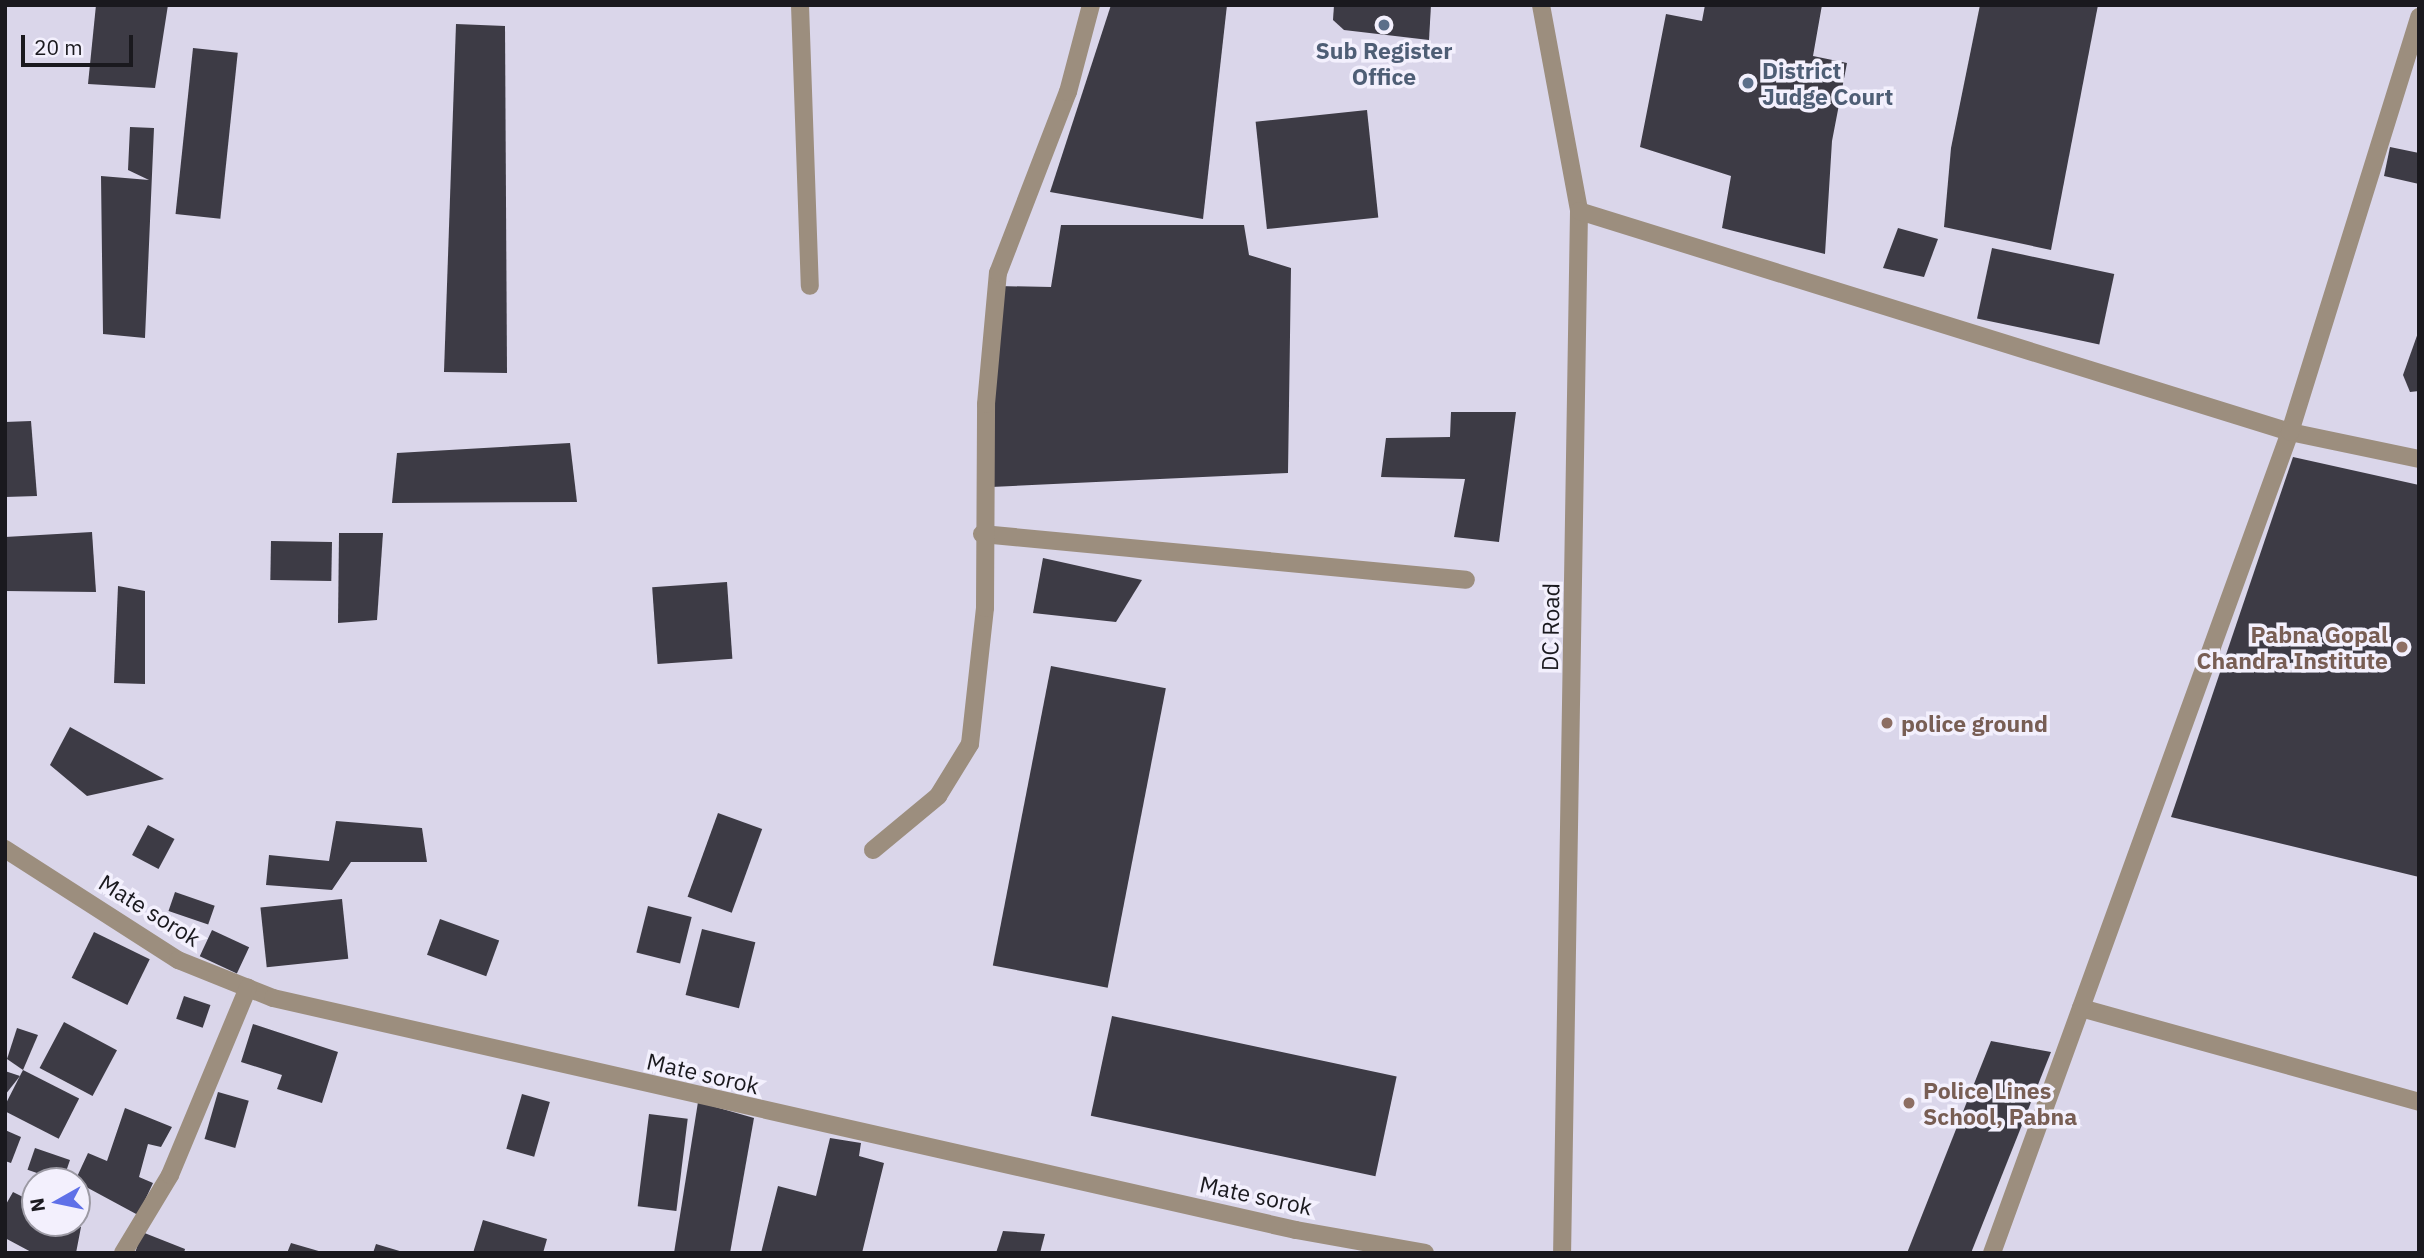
<!DOCTYPE html>
<html>
<head>
<meta charset="utf-8">
<style>
  body { margin:0 }
  #map { position:relative; width:2424px; height:1258px; overflow:hidden; background:#e5e3f0; font-family:"IBM Plex Sans",sans-serif }
  div>[style] { position:absolute }
  .built>* { inset:0; background:#dad6ea }
  .building>* { inset:0; background:#3d3b45; transform-origin:0 0 }
  .minor>* { height:18px; margin:-9px; padding:0 9px; transform-origin:9px; border-radius:9px; background:#9c8e7e }
  .dots>* { width:19px; height:19px; translate:-50% -50%; box-sizing:border-box; border:4px solid #f3f0fd; border-radius:50% }
  span { translate:-50% -50%; white-space:nowrap; text-align:center; line-height:1.15; -webkit-text-stroke:7px #f3f0fd; paint-order:stroke }
  .service-label { font-size:23px; color:#4e5e75; font-weight:700 }
  .left { translate:0 -50%; text-align:left }
  .street-label { font-size:23px; color:#1a191e }
  .education-label { font-size:23px; color:#785e54; font-weight:700 }
  .right { translate:-100% -50%; text-align:right }
  .frame { position:absolute; inset:0; border:7px solid #1a191e; pointer-events:none }
  .north { position:absolute; left:21px; top:1167px; width:70px; height:70px; box-sizing:border-box; background:#f3f0fd; border:2px solid #9c9aa4; border-radius:50%; rotate:261deg; font-size:19px; font-weight:700; line-height:28px; text-align:center; color:#1a191e }
  .north::after { content:''; display:block; margin:auto; width:24px; height:32px; background:#5f70e8; clip-path:polygon(50% 0,100% 100%,50% 72%,0 100%) }
  .scale { position:absolute; left:21px; top:35px; width:112px; height:32px; box-sizing:border-box; border:4px solid #1a191e; border-top:0; padding-left:9px; font-size:21px; line-height:24px; white-space:nowrap; color:#1a191e; -webkit-text-stroke:5px #f3f0fd; paint-order:stroke }
</style>
</head>
<body>
<div id="map">
  <div class="built">
    <i style="clip-path:polygon(evenodd,5px 5px,2419px 5px,2419px 1253px,5px 1253px,5px 5px,35px 1181px,77px 1181px,77px 1223px,35px 1223px,35px 1181px)"></i>
  </div>
  <div class="building">
    <i style="clip-path:polygon(96px 5px,168px 5px,155px 88px,88px 84px)"></i>
    <i style="clip-path:polygon(1111px 5px,1227px 5px,1203px 219px,1050px 192px)"></i>
    <i style="clip-path:polygon(1334px 5px,1431px 5px,1429px 40px,1344px 30px,1333px 20px)"></i>
    <i style="clip-path:polygon(1705px 5px,1822px 5px,1813px 56px,1847px 63px,1832px 141px,1825px 254px,1722px 228px,1731px 176px,1640px 147px,1666px 14px,1702px 21px)"></i>
    <i style="clip-path:polygon(1980px 5px,2098px 5px,2051px 250px,1944px 227px,1951px 148px)"></i>
    <i style="clip-path:polygon(456px 24px,505px 26px,507px 373px,444px 372px)"></i>
    <i style="left:193px;top:48px;width:45px;height:167px;rotate:6deg"></i>
    <i style="left:1367px;top:110px;width:108px;height:112px;rotate:84deg"></i>
    <i style="clip-path:polygon(130px 127px,154px 128px,145px 338px,103px 334px,101px 176px,149px 180px,128px 170px)"></i>
    <i style="clip-path:polygon(2390px 147px,2419px 153px,2419px 184px,2384px 176px)"></i>
    <i style="clip-path:polygon(1061px 225px,1244px 225px,1249px 255px,1291px 268px,1288px 473px,991px 487px,998px 286px,1051px 287px)"></i>
    <i style="clip-path:polygon(1898px 228px,1938px 239px,1924px 277px,1883px 268px)"></i>
    <i style="left:1992px;top:248px;width:125px;height:72px;rotate:12deg"></i>
    <i style="clip-path:polygon(2419px 330px,2419px 391px,2410px 392px,2403px 375px)"></i>
    <i style="clip-path:polygon(1451px 412px,1516px 412px,1499px 542px,1454px 537px,1465px 479px,1381px 477px,1386px 438px,1450px 437px)"></i>
    <i style="clip-path:polygon(31px 421px,37px 496px,5px 497px,5px 422px)"></i>
    <i style="clip-path:polygon(570px 443px,577px 502px,392px 503px,397px 453px)"></i>
    <i style="clip-path:polygon(2293px 457px,2419px 485px,2419px 877px,2171px 817px)"></i>
    <i style="clip-path:polygon(92px 532px,96px 592px,5px 591px,5px 537px)"></i>
    <i style="clip-path:polygon(339px 533px,383px 533px,377px 620px,338px 623px)"></i>
    <i style="left:271px;top:541px;width:61px;height:39px;rotate:1deg"></i>
    <i style="clip-path:polygon(1043px 558px,1142px 580px,1116px 622px,1033px 613px)"></i>
    <i style="left:727px;top:582px;width:77px;height:75px;rotate:86deg"></i>
    <i style="clip-path:polygon(118px 586px,145px 591px,145px 684px,114px 683px)"></i>
    <i style="left:1051px;top:666px;width:117px;height:305px;rotate:11deg"></i>
    <i style="clip-path:polygon(70px 727px,164px 779px,87px 796px,50px 765px)"></i>
    <i style="left:718px;top:813px;width:47px;height:89px;rotate:20deg"></i>
    <i style="clip-path:polygon(336px 821px,422px 828px,427px 862px,351px 862px,332px 890px,266px 885px,269px 855px,329px 861px)"></i>
    <i style="left:148px;top:825px;width:30px;height:34px;rotate:28deg"></i>
    <i style="left:175px;top:892px;width:42px;height:20px;rotate:19deg"></i>
    <i style="left:342px;top:899px;width:60px;height:82px;rotate:84deg"></i>
    <i style="left:648px;top:906px;width:45px;height:48px;rotate:14deg"></i>
    <i style="left:440px;top:919px;width:63px;height:38px;rotate:20deg"></i>
    <i style="left:702px;top:929px;width:55px;height:68px;rotate:14deg"></i>
    <i style="left:212px;top:930px;width:41px;height:29px;rotate:25deg"></i>
    <i style="left:94px;top:932px;width:62px;height:51px;rotate:26deg"></i>
    <i style="left:184px;top:996px;width:28px;height:24px;rotate:19deg"></i>
    <i style="left:1112px;top:1016px;width:291px;height:102px;rotate:12deg"></i>
    <i style="left:64px;top:1022px;width:60px;height:52px;rotate:28deg"></i>
    <i style="clip-path:polygon(253px 1024px,338px 1052px,322px 1103px,277px 1089px,282px 1075px,241px 1062px)"></i>
    <i style="clip-path:polygon(17px 1028px,38px 1035px,23px 1070px,7px 1059px)"></i>
    <i style="clip-path:polygon(1991px 1041px,2051px 1052px,1971px 1253px,1907px 1253px)"></i>
    <i style="left:23px;top:1070px;width:63px;height:45px;rotate:27deg"></i>
    <i style="clip-path:polygon(5px 1071px,20px 1076px,5px 1095px)"></i>
    <i style="left:218px;top:1092px;width:32px;height:49px;rotate:16deg"></i>
    <i style="left:522px;top:1094px;width:29px;height:57px;rotate:16deg"></i>
    <i style="clip-path:polygon(698px 1102px,754px 1118px,730px 1253px,674px 1253px)"></i>
    <i style="clip-path:polygon(125px 1108px,172px 1127px,161px 1147px,148px 1144px,139px 1177px,153px 1183px,138px 1215px,75px 1181px,88px 1153px,107px 1161px)"></i>
    <i style="left:649px;top:1114px;width:39px;height:93px;rotate:7deg"></i>
    <i style="clip-path:polygon(5px 1130px,21px 1137px,11px 1163px,5px 1161px)"></i>
    <i style="clip-path:polygon(830px 1138px,861px 1143px,859px 1156px,884px 1163px,862px 1253px,761px 1253px,778px 1186px,816px 1196px)"></i>
    <i style="left:35px;top:1148px;width:37px;height:23px;rotate:19deg"></i>
    <i style="clip-path:polygon(13px 1192px,35px 1203px,35px 1223px,81px 1227px,76px 1253px,33px 1253px,5px 1238px,5px 1206px)"></i>
    <i style="clip-path:polygon(483px 1220px,547px 1239px,543px 1253px,473px 1253px)"></i>
    <i style="clip-path:polygon(1003px 1231px,1045px 1234px,1040px 1253px,996px 1253px)"></i>
    <i style="clip-path:polygon(142px 1232px,185px 1249px,184px 1253px,135px 1253px)"></i>
    <i style="clip-path:polygon(291px 1243px,322px 1252px,322px 1253px,287px 1253px)"></i>
    <i style="clip-path:polygon(376px 1244px,403px 1252px,403px 1253px,373px 1253px)"></i>
  </div>
  <div class="minor">
    <i style="left:800px;top:5px;width:281px;rotate:88deg"></i>
    <i style="left:1541px;top:5px;width:209px;rotate:79.5deg"></i>
    <i style="left:1579px;top:211px;width:1042px;rotate:90.93deg"></i>
    <i style="left:1579px;top:211px;width:745px;rotate:17.27deg"></i>
    <i style="left:2290px;top:432px;width:132px;rotate:11.8deg"></i>
    <i style="left:982px;top:534px;width:486px;rotate:5.4deg"></i>
    <i style="left:5px;top:849px;width:206px;rotate:32.7deg"></i>
    <i style="left:178px;top:960px;width:102px;rotate:21.8deg"></i>
    <i style="left:273px;top:998px;width:1049px;rotate:12.78deg"></i>
    <i style="left:1296px;top:1230px;width:131px;rotate:10.1deg"></i>
    <i style="left:873px;top:850px;width:85px;rotate:-39.7deg"></i>
    <i style="left:938px;top:796px;width:61px;rotate:-58.4deg"></i>
    <i style="left:970px;top:744px;width:137px;rotate:-83.7deg"></i>
    <i style="left:985px;top:608px;width:204px;rotate:-89.7deg"></i>
    <i style="left:986px;top:404px;width:132px;rotate:-84.8deg"></i>
    <i style="left:998px;top:273px;width:194px;rotate:-68.9deg"></i>
    <i style="left:1068px;top:92px;width:90px;rotate:-75.2deg"></i>
    <i style="left:2081px;top:1008px;width:351px;rotate:15.5deg"></i>
    <i style="left:123px;top:1253px;width:91px;rotate:-58.9deg"></i>
    <i style="left:170px;top:1175px;width:203px;rotate:-67.4deg"></i>
    <i style="left:1992px;top:1253px;width:873px;rotate:-70.05deg"></i>
    <i style="left:2290px;top:432px;width:435px;rotate:-72.7deg"></i>
  </div>
  <div class="dots">
    <i style="left:1384px;top:25px;background:#5c6f8a"></i>
    <i style="left:1748px;top:83px;background:#5c6f8a"></i>
    <i style="left:2402px;top:647px;background:#8d6e63"></i>
    <i style="left:1887px;top:723px;background:#8d6e63"></i>
    <i style="left:1909px;top:1103px;background:#8d6e63"></i>
  </div>
  <div class="service-label">
    <span style="left:1384px;top:63px">Sub Register<br>Office</span>
    <span class="left" style="left:1762px;top:83px">District<br>Judge Court</span>
  </div>
  <div class="street-label">
    <span style="left:1550px;top:627px;rotate:-89deg">DC Road</span>
    <span style="left:150px;top:910px;rotate:32deg">Mate sorok</span>
    <span style="left:703px;top:1073px;rotate:13deg">Mate sorok</span>
    <span style="left:1256px;top:1195px;rotate:12deg">Mate sorok</span>
  </div>
  <div class="education-label">
    <span class="right" style="left:2388px;top:647px">Pabna Gopal<br>Chandra Institute</span>
    <span class="left" style="left:1901px;top:723px">police ground</span>
    <span class="left" style="left:1923px;top:1103px">Police Lines<br>School, Pabna</span>
  </div>
  <div class="frame"></div>
  <div class="north">N</div>
  <div class="scale">20 m</div>
</div>
</body>
</html>
